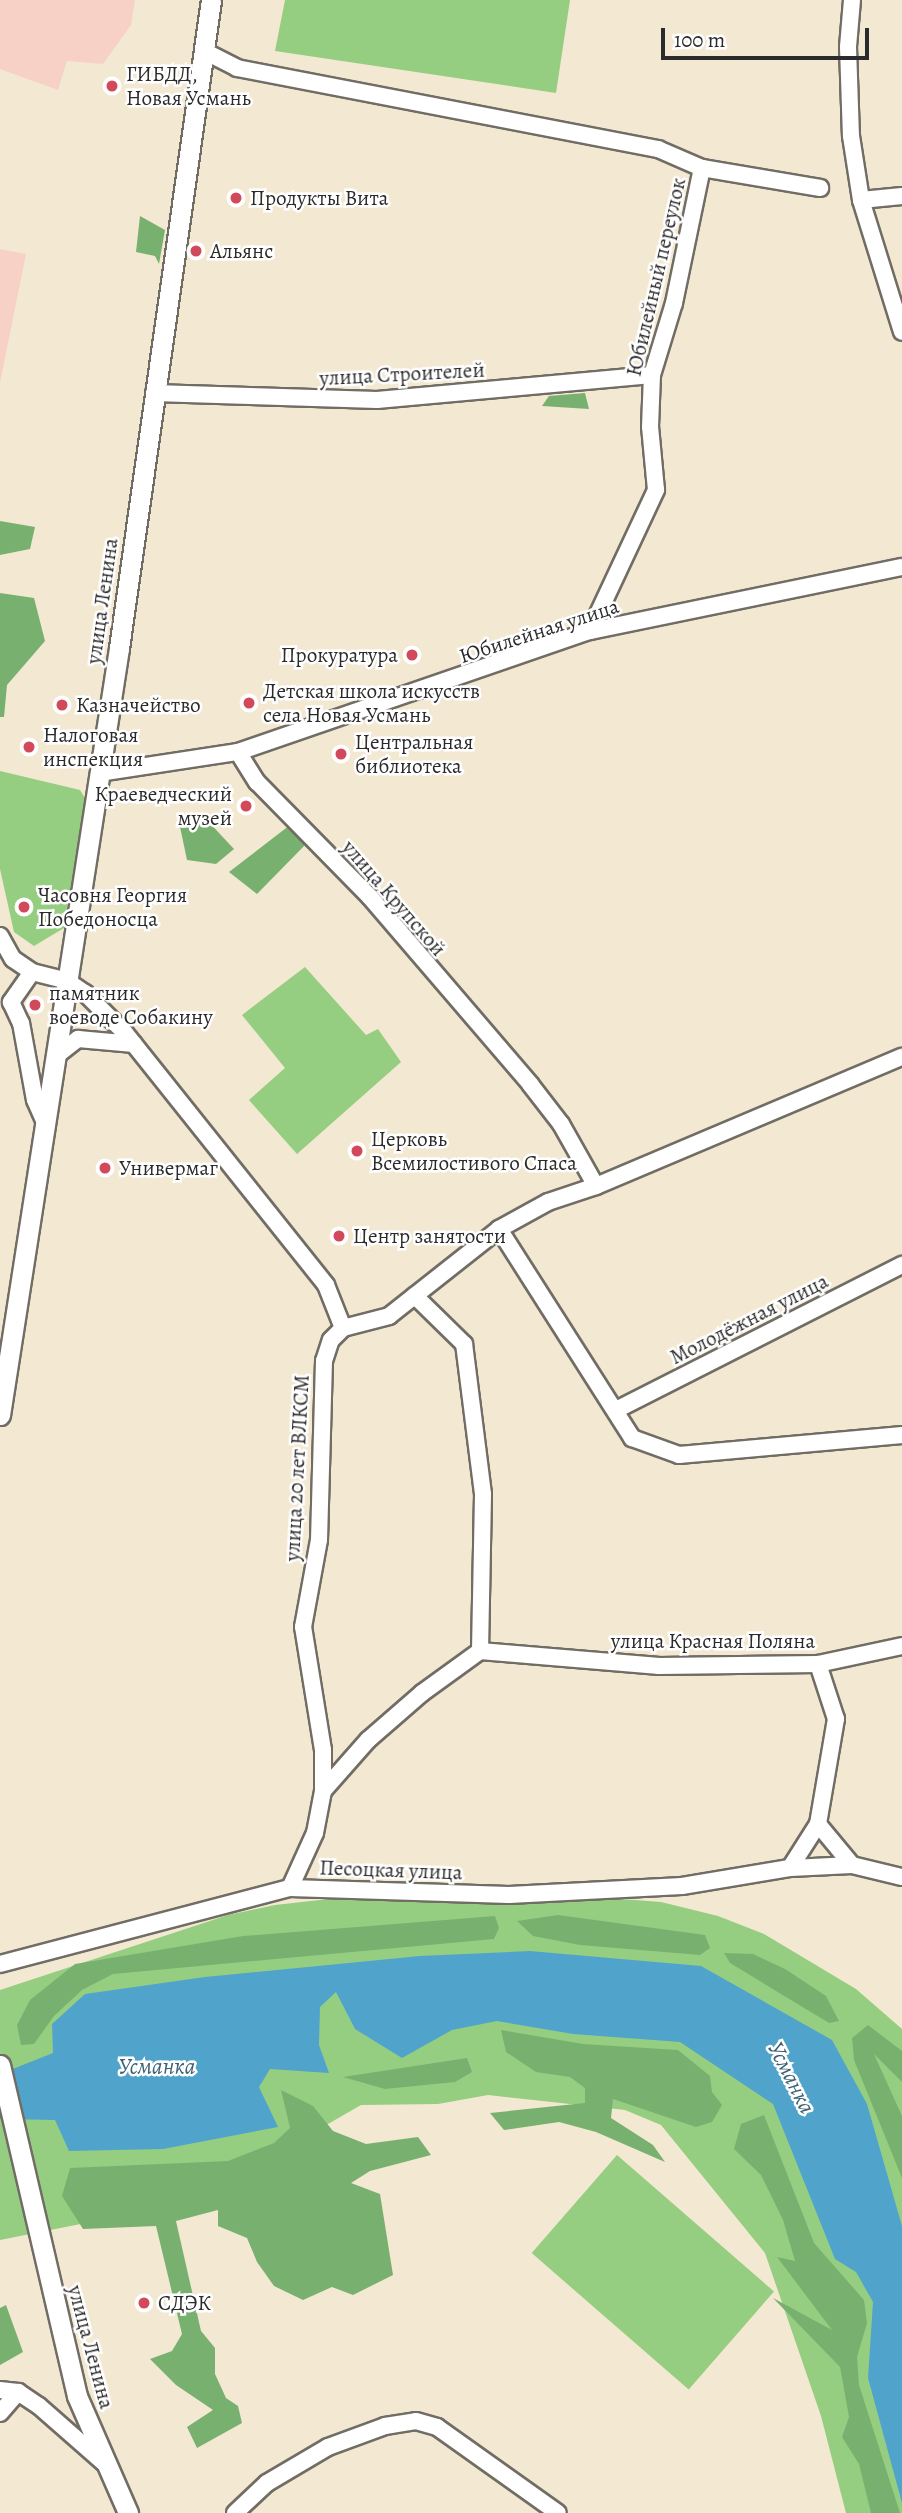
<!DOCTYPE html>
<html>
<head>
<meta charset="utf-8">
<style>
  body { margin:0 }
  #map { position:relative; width:902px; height:2513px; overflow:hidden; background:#f3e8d1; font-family:Alegreya,serif }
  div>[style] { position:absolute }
  .built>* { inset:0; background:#f7d1c6 }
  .green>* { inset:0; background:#95ce81; transform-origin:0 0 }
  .forest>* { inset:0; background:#78b16f }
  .water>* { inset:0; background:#50a4cc }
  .roads { filter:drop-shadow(2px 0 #716d65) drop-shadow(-2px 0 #716d65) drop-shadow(0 2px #716d65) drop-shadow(0 -2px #716d65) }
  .minor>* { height:16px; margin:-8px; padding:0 8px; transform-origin:8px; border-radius:8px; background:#fff }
  .major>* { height:19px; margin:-9.5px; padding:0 9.5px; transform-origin:9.5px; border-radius:9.5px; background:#fff }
  .dots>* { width:19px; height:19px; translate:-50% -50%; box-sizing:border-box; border:4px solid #fff; border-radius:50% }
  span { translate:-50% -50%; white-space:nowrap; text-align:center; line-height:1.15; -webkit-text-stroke:5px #fff; paint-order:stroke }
  .poi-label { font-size:21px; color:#2b2b2b }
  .left { translate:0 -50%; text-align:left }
  .right { translate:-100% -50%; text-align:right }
  .street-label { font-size:21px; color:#2b2b2b }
  .water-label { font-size:23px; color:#3c6173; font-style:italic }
  .scale { position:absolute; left:661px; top:28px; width:208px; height:32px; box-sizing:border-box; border:4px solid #2b2b2b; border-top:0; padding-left:9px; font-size:21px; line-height:24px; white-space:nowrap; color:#2b2b2b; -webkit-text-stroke:5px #fff; paint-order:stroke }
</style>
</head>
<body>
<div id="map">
  <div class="built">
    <i style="clip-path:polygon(0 0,135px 0,131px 25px,103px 64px,67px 61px,58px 90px,0 69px)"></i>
    <i style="clip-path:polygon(0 249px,26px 254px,0 383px)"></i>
  </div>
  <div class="green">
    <i style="clip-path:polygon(285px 0,570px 0,556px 93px,275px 51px)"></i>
    <i style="clip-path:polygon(0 771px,80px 790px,85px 798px,64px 928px,34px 946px,14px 932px,0 869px)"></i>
    <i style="clip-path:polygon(305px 967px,366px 1035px,378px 1029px,401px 1062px,297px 1154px,249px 1100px,285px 1068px,242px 1015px)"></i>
    <i style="clip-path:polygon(595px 1897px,661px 1902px,718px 1916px,764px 1934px,856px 1989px,902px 2029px,902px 2513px,846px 2513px,821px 2416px,765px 2253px,661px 2125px,625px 2110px,488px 2095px,438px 2104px,361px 2105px,302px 2139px,121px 2216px,0 2240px,0 1990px,228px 1915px,275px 1905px,329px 1899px)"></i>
    <i style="left:617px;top:2155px;width:208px;height:130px;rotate:41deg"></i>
  </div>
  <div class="forest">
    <i style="clip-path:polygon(140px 216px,165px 230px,159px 264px,155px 256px,136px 252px)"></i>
    <i style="clip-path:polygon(585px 393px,589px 409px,542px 406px,549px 396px)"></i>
    <i style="clip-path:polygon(0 521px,35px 527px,30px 549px,0 555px)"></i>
    <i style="clip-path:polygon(0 593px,34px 598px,45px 641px,7px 685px,4px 717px,0 717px)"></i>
    <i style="clip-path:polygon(205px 818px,234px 849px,216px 864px,187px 860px,179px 822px)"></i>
    <i style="clip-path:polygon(290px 825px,305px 845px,257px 894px,229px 872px)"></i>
    <i style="clip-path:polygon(558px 1915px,705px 1935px,710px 1948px,700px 1955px,580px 1945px,533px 1936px,517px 1921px)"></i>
    <i style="clip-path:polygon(495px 1916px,499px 1928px,494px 1939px,113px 1974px,82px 1990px,54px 2016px,34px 2044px,21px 2045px,17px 2025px,30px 2000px,75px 1964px,243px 1936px)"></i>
    <i style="clip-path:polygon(724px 1953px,753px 1954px,785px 1969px,826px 1996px,839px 2021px,829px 2023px,730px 1963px)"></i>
    <i style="clip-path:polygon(868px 2025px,902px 2051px,902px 2082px,874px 2054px,902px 2116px,902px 2178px,854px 2060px,852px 2038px)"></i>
    <i style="clip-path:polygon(501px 2030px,583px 2044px,678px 2050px,710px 2076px,712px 2092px,722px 2105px,712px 2122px,696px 2127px,613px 2099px,611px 2118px,653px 2145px,665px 2162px,596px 2132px,559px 2122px,504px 2130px,490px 2113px,585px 2103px,585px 2088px,570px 2077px,536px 2072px,506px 2052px)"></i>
    <i style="clip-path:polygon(467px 2058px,472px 2072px,455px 2082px,385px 2089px,343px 2077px)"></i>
    <i style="clip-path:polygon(281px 2090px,313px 2106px,333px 2131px,366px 2144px,418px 2137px,431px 2155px,370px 2171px,351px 2183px,380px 2194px,393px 2275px,353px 2295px,332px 2287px,303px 2300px,274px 2286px,257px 2262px,247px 2238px,218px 2226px,218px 2210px,176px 2221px,201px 2331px,215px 2348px,215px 2374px,226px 2398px,238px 2406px,242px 2423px,197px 2448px,187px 2427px,213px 2410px,176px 2385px,150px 2359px,172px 2351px,182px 2334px,156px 2226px,83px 2229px,62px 2196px,70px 2168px,228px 2161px,274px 2143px,290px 2128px)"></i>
    <i style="clip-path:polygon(764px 2115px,814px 2243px,864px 2300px,867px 2323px,857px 2357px,859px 2385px,900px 2513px,871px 2513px,859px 2464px,842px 2437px,849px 2417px,840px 2367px,773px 2298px,832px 2330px,777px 2257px,795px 2261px,783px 2220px,761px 2175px,734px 2149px,741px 2124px)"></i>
    <i style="clip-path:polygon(6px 2305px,23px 2352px,0 2365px,0 2308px)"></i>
  </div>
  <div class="water">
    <i style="clip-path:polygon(530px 1951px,701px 1966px,832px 2040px,867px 2104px,902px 2226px,902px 2503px,868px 2378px,873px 2302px,856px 2272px,835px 2259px,773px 2104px,680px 2042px,573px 2034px,497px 2021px,452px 2030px,402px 2058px,355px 2029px,336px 1992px,320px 2007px,319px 2045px,329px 2073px,270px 2069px,259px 2087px,278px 2127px,163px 2149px,69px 2151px,55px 2120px,0 2119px,0 2074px,53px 2053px,52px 2024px,85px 1994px,205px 1977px,420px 1956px)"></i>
  </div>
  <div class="roads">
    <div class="minor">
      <i style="left:852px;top:0;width:47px;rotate:94.9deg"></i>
      <i style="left:848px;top:47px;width:89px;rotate:88.1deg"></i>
      <i style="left:851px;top:136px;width:65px;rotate:81.1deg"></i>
      <i style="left:861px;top:200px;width:138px;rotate:72.7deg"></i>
      <i style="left:204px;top:51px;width:37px;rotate:27deg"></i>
      <i style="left:237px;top:68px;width:429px;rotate:10.9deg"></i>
      <i style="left:658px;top:149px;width:48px;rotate:23.4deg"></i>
      <i style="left:702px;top:168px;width:120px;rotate:9.6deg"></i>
      <i style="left:861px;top:200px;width:41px;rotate:-5.6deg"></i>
      <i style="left:154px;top:393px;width:223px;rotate:1.8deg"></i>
      <i style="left:377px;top:400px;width:276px;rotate:-5.2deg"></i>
      <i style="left:590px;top:631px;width:156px;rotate:-64.9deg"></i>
      <i style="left:656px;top:490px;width:63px;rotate:-95.4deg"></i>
      <i style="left:650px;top:427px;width:52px;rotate:-87.8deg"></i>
      <i style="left:652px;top:375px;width:75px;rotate:-73deg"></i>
      <i style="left:674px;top:303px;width:138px;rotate:-78.3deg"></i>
      <i style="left:238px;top:752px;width:36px;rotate:58deg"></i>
      <i style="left:257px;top:782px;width:161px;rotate:45.5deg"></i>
      <i style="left:370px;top:897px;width:246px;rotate:49.4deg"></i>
      <i style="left:530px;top:1084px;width:51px;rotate:52.2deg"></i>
      <i style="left:561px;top:1124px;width:71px;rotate:60.6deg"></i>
      <i style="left:100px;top:773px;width:140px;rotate:-8.7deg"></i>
      <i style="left:238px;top:752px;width:372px;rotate:-19deg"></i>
      <i style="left:590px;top:631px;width:318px;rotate:-11.6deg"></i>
      <i style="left:0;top:936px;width:26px;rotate:61deg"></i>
      <i style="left:13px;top:959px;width:23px;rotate:34deg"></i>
      <i style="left:32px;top:972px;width:36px;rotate:14deg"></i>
      <i style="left:67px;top:981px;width:22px;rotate:34deg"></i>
      <i style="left:85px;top:993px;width:57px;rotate:45deg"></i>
      <i style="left:125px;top:1033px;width:322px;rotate:51.4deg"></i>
      <i style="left:326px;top:1285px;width:46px;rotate:68.4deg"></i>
      <i style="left:32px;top:972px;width:37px;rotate:125deg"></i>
      <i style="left:11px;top:1002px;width:23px;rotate:65deg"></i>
      <i style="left:21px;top:1023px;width:78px;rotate:79.7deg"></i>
      <i style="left:35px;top:1100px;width:27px;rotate:66deg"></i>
      <i style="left:56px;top:1056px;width:28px;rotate:-38deg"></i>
      <i style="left:78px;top:1039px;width:56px;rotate:5.1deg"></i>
      <i style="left:499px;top:1229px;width:248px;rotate:57.5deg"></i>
      <i style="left:632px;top:1438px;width:50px;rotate:19.9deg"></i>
      <i style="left:679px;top:1455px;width:224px;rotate:-5.1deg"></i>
      <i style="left:343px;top:1328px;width:48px;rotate:-14.6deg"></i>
      <i style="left:389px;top:1316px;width:140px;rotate:-38.3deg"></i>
      <i style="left:499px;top:1229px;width:56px;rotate:-28.9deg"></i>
      <i style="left:548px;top:1202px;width:51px;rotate:-18.4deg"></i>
      <i style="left:596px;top:1186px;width:332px;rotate:-22.9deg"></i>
      <i style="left:616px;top:1410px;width:321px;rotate:-26.9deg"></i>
      <i style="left:480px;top:1651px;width:180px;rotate:4.8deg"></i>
      <i style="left:659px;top:1666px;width:159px;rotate:-0.7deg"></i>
      <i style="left:818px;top:1664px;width:86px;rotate:-12.1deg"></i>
      <i style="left:323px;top:1791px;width:68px;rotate:-48.6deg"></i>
      <i style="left:368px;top:1740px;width:72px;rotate:-41deg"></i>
      <i style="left:422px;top:1693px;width:72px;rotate:-35.9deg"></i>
      <i style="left:480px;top:1651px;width:157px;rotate:-88.9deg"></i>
      <i style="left:483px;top:1494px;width:151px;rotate:-97.2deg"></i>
      <i style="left:464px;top:1344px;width:69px;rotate:-135.6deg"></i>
      <i style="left:818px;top:1824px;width:53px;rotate:50.3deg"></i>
      <i style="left:790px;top:1868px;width:52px;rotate:-57.5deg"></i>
      <i style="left:818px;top:1824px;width:107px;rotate:-80.3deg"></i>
      <i style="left:836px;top:1719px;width:58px;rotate:-108.1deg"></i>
      <i style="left:290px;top:1888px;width:60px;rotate:-65.6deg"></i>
      <i style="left:315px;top:1833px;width:43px;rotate:-79.2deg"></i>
      <i style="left:323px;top:1791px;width:41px;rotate:-90deg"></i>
      <i style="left:323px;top:1750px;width:125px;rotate:-99.2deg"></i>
      <i style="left:303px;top:1627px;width:88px;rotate:-79.6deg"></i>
      <i style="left:319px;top:1540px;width:179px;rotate:-88.4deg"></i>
      <i style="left:324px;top:1361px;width:22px;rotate:-72deg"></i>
      <i style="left:331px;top:1340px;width:17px;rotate:-45deg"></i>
      <i style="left:0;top:1964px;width:300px;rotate:-14.7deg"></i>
      <i style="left:290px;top:1888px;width:219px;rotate:1.8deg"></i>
      <i style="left:509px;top:1895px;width:173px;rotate:-3deg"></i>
      <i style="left:682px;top:1886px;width:109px;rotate:-9.5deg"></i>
      <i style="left:790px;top:1868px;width:62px;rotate:-2.8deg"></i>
      <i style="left:852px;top:1865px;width:51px;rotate:13.5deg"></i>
      <i style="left:0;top:2390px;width:18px;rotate:6deg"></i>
      <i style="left:18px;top:2392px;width:25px;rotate:34deg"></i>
      <i style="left:39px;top:2406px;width:86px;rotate:41.2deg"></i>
      <i style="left:0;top:2413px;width:28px;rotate:-49deg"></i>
      <i style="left:235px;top:2513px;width:44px;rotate:-43.2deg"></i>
      <i style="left:267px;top:2483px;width:71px;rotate:-30.5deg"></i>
      <i style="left:328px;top:2447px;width:61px;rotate:-20.2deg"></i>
      <i style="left:385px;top:2426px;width:31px;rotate:-9deg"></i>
      <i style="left:416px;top:2421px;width:22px;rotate:16deg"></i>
      <i style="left:437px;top:2427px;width:148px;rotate:35.4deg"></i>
    </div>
    <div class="major">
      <i style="left:0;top:1415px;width:776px;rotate:-81.18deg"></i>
      <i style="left:119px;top:648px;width:654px;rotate:-81.92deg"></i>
      <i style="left:0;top:2065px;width:340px;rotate:76.9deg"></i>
      <i style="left:77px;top:2396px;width:128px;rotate:66.4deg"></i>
    </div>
  </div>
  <div class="dots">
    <i style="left:112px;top:86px;background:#d1495b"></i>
    <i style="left:236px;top:198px;background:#d1495b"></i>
    <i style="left:196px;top:251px;background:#d1495b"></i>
    <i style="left:412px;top:655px;background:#d1495b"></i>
    <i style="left:249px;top:703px;background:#d1495b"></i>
    <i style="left:62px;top:705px;background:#d1495b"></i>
    <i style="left:29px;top:747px;background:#d1495b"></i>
    <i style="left:341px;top:754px;background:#d1495b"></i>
    <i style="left:246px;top:806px;background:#d1495b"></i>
    <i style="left:24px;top:907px;background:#d1495b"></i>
    <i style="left:35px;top:1005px;background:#d1495b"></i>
    <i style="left:357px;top:1151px;background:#d1495b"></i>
    <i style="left:105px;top:1168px;background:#d1495b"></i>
    <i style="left:339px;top:1236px;background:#d1495b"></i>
    <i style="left:144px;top:2303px;background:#d1495b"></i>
  </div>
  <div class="poi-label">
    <span class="left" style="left:126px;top:86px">ГИБДД,<br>Новая Усмань</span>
    <span class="left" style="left:250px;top:198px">Продукты Вита</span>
    <span class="left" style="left:210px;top:251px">Альянс</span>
    <span class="right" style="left:398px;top:655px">Прокуратура</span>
    <span class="left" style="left:263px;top:703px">Детская школа искусств<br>села Новая Усмань</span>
    <span class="left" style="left:76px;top:705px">Казначейство</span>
    <span class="left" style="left:43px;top:747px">Налоговая<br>инспекция</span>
    <span class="left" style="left:355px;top:754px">Центральная<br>библиотека</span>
    <span class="right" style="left:232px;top:806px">Краеведческий<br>музей</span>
    <span class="left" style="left:38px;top:907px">Часовня Георгия<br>Победоносца</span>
    <span class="left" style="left:49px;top:1005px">памятник<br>воеводе Собакину</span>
    <span class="left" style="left:371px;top:1151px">Церковь<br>Всемилостивого Спаса</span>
    <span class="left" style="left:119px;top:1168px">Универмаг</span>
    <span class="left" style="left:353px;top:1236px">Центр занятости</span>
    <span class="left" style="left:158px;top:2303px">СДЭК</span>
  </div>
  <div class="street-label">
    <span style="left:656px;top:277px;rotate:-77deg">Юбилейный переулок</span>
    <span style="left:402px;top:374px;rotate:-3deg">улица Строителей</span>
    <span style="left:102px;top:601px;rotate:-82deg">улица Ленина</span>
    <span style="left:539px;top:631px;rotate:-18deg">Юбилейная улица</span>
    <span style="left:394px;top:898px;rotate:49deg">улица Крупской</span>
    <span style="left:749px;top:1319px;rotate:-27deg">Молодёжная улица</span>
    <span style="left:297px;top:1468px;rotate:-87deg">улица 20 лет ВЛКСМ</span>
    <span style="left:713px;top:1641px">улица Красная Поляна</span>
    <span style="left:391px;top:1870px;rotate:2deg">Песоцкая улица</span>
    <span style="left:91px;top:2347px;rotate:75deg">улица Ленина</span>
  </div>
  <div class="water-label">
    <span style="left:157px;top:2067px">Усманка</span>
    <span style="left:791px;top:2078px;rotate:63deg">Усманка</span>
  </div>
  <div class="scale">100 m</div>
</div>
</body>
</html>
